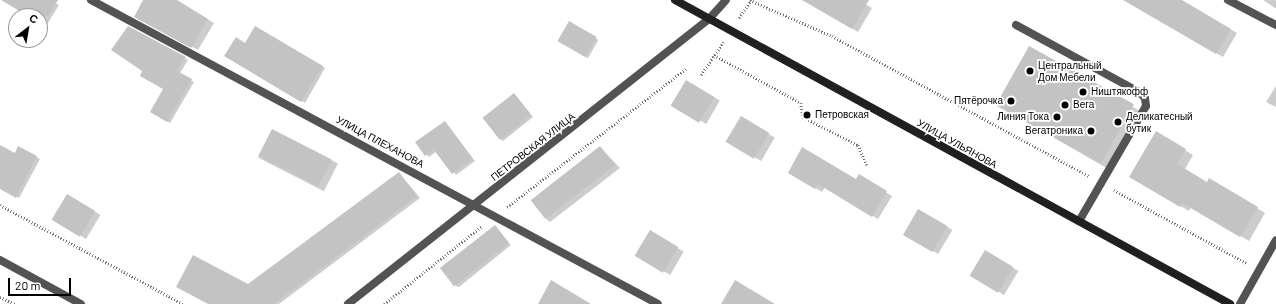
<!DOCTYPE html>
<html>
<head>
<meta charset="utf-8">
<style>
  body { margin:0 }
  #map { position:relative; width:1276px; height:304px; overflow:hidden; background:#fff; font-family:Barlow,sans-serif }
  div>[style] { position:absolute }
  .shadow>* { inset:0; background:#0003; transform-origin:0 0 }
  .building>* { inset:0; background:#c3c3c3; transform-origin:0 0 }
  .path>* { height:2.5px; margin-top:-1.25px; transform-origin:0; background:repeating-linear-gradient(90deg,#757575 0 1px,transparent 0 3px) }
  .lane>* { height:8px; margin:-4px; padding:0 4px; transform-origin:4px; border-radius:4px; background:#535353 }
  .street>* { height:8px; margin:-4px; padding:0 4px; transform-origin:4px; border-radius:4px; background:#535353 }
  .secondary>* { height:8px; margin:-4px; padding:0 4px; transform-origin:4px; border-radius:4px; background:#202020 }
  .dots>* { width:11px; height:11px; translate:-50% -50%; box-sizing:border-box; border:2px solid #fff; border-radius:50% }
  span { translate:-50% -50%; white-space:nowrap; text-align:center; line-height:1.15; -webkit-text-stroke:3.5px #fff; paint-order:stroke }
  .poi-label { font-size:10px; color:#000 }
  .left { translate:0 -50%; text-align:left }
  .right { translate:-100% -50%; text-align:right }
  .street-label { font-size:10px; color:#000 }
  .north { position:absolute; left:8px; top:8px; width:40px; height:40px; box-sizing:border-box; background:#fff; border:1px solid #999; border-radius:50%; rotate:31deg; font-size:11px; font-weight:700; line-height:16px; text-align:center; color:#000 }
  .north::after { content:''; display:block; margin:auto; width:14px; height:18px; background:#000; clip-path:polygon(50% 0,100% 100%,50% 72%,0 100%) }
  .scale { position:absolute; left:8px; top:278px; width:63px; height:18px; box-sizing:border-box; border:2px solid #000; border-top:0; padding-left:5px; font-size:12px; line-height:14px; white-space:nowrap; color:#000; -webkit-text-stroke:3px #fff; paint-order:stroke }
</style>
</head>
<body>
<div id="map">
  <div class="shadow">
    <i style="clip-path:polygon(3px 0,50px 0,59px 5px,46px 26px,40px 22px,40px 16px,30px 16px)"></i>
    <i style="clip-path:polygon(144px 0,175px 0,214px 23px,198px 50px,141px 20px)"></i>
    <i style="clip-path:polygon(804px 0,858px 0,872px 8px,858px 32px)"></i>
    <i style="clip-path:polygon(1127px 0,1180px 0,1237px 33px,1223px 57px)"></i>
    <i style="clip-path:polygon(1263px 0,1276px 0,1276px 8px,1275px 8px)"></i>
    <i style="left:569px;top:23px;width:34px;height:21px;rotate:30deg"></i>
    <i style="clip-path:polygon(128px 27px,188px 60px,180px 73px,194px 82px,170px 123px,151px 112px,165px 89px,144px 71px)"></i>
    <i style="clip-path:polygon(256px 27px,325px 68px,305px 103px,226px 55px,245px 44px)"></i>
    <i style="left:1029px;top:47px;width:130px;height:66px;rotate:30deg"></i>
    <i style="left:686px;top:81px;width:39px;height:27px;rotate:30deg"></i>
    <i style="clip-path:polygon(1276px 86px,1276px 107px,1266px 102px)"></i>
    <i style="clip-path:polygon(514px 94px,533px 117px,503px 141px,500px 139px)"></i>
    <i style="left:741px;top:118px;width:39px;height:27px;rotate:30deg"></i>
    <i style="clip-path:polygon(445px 122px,475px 161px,456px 175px,437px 151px,429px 157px,416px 143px)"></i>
    <i style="left:272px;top:130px;width:74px;height:31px;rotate:27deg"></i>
    <i style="clip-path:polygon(1156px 133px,1193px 155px,1185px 169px,1207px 183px,1209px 179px,1265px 213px,1249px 241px,1191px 207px,1189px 211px,1130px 176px)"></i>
    <i style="clip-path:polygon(19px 147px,40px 159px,19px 198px,0 188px,0 157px,15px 154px)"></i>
    <i style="clip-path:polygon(600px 147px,620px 168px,550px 222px,546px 219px)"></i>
    <i style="clip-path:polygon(789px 172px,856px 181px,859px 176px,892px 196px,878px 219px,825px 187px,822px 192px)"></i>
    <i style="clip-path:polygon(399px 173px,420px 198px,279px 304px,209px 304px,248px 286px)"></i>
    <i style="left:67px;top:195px;width:39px;height:28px;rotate:31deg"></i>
    <i style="left:919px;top:210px;width:39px;height:28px;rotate:31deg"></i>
    <i style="clip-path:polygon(495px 227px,511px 245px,459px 287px,456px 286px,443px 269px)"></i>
    <i style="left:650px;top:232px;width:39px;height:27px;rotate:30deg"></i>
    <i style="left:985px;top:251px;width:39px;height:28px;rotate:31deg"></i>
  </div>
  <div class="building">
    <i style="clip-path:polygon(1px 0,58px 0,48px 16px,28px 16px)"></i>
    <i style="clip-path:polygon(143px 0,177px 0,208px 19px,191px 48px,134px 17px)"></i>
    <i style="clip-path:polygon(802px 0,869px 0,852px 29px)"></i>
    <i style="clip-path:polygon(1123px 0,1182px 0,1231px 29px,1216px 54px)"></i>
    <i style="left:569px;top:21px;width:32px;height:23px;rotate:30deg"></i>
    <i style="clip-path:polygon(128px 26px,186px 57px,177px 71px,192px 79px,167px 122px,150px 112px,163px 89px,140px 76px,142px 71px,111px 50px)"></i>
    <i style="clip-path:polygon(255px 26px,323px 66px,301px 102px,224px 56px,236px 37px,245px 43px)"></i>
    <i style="left:1029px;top:46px;width:120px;height:68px;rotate:29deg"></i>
    <i style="left:686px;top:80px;width:33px;height:30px;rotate:31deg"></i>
    <i style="left:514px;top:93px;width:28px;height:40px;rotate:52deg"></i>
    <i style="left:741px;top:116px;width:33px;height:30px;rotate:31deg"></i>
    <i style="clip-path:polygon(445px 121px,473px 159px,452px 174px,434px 150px,425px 156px,415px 142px)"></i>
    <i style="left:272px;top:129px;width:67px;height:30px;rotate:27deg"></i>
    <i style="clip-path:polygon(1156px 131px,1186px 149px,1177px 164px,1207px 182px,1209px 178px,1258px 207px,1240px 237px,1182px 203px,1180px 207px,1129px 177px)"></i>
    <i style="clip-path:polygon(0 145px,15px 153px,18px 146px,37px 156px,16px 198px,0 189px)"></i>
    <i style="left:600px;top:146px;width:24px;height:88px;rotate:52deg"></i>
    <i style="clip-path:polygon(802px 147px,856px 179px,859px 174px,887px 191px,872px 217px,818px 184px,815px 189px,788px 173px)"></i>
    <i style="clip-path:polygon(399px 172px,417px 196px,274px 304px,208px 304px,176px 287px,193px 255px,248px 284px)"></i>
    <i style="left:67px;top:194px;width:33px;height:30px;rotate:31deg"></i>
    <i style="left:918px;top:209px;width:34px;height:30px;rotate:30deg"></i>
    <i style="left:495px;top:225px;width:23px;height:70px;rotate:52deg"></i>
    <i style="left:650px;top:230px;width:33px;height:30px;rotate:31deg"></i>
    <i style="left:985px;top:250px;width:33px;height:30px;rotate:31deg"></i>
    <i style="clip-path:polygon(551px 280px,591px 304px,538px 304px)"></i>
    <i style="clip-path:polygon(735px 280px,775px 304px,721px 304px)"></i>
  </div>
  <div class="path">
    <i style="left:750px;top:0;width:90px;rotate:23.7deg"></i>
    <i style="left:832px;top:36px;width:293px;rotate:28.6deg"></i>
    <i style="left:739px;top:18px;width:22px;rotate:-56deg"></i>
    <i style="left:714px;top:55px;width:99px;rotate:28.9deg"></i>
    <i style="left:801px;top:103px;width:14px;rotate:82deg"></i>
    <i style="left:803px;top:117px;width:62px;rotate:27deg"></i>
    <i style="left:858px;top:145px;width:22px;rotate:66deg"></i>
    <i style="left:701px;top:75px;width:40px;rotate:-56deg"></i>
    <i style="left:1114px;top:190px;width:151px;rotate:28.9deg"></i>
    <i style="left:0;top:205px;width:208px;rotate:28.4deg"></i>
    <i style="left:507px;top:207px;width:227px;rotate:-37.7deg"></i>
    <i style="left:0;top:297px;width:17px;rotate:25deg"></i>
    <i style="left:384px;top:304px;width:125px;rotate:-38.5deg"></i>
  </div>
  <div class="lane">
    <i style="left:1016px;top:25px;width:140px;rotate:28.6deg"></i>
    <i style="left:1139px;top:92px;width:8px;rotate:45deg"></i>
    <i style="left:1145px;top:98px;width:8px;rotate:83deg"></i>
    <i style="left:1146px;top:106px;width:133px;rotate:120.2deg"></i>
  </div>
  <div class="street">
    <i style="left:91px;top:0;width:643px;rotate:28.2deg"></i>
    <i style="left:1228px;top:0;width:54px;rotate:27.5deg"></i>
    <i style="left:0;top:260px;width:92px;rotate:28.5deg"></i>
    <i style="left:348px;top:304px;width:460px;rotate:-38.3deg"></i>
    <i style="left:709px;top:19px;width:25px;rotate:-48deg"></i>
    <i style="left:1240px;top:304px;width:73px;rotate:-60.6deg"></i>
  </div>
  <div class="secondary">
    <i style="left:675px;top:0;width:633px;rotate:28.71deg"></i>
  </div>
  <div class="dots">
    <i style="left:1030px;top:71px;background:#000"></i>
    <i style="left:1083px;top:92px;background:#000"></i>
    <i style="left:1011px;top:101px;background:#000"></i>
    <i style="left:1065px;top:105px;background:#000"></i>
    <i style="left:807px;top:115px;background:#000"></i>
    <i style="left:1057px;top:117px;background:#000"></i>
    <i style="left:1118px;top:122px;background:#000"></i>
    <i style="left:1091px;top:131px;background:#000"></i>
  </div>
  <div class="poi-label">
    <span class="left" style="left:1038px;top:71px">Центральный<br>Дом Мебели</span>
    <span class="left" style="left:1091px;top:92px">Ништякофф</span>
    <span class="right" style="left:1003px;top:101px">Пятёрочка</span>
    <span class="left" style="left:1073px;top:105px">Вега</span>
    <span class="left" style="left:815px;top:115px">Петровская</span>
    <span class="left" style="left:1126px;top:122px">Деликатесный<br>бутик</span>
    <span class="right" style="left:1049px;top:117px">Линия Тока</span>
    <span class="right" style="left:1083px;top:131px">Вегатроника</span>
  </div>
  <div class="street-label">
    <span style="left:380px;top:142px;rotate:28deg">УЛИЦА ПЛЕХАНОВА</span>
    <span style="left:957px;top:144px;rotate:29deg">УЛИЦА УЛЬЯНОВА</span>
    <span style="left:533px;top:147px;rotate:-38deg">ПЕТРОВСКАЯ УЛИЦА</span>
  </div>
  <div class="north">С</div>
  <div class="scale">20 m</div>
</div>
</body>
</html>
